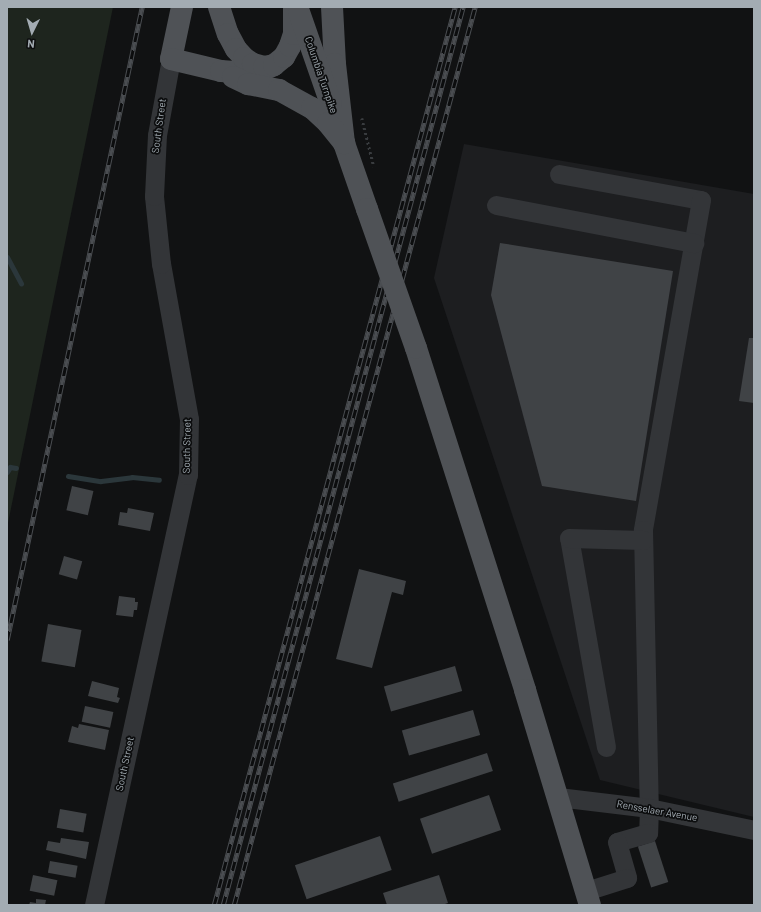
<!DOCTYPE html>
<html>
<head>
<meta charset="utf-8">
<style>
  body { margin:0 }
  #map { position:relative; width:761px; height:912px; overflow:hidden; background:#111213; font-family:Barlow,sans-serif }
  div>[style] { position:absolute }
  .built>* { inset:0; background:#1d1e20 }
  .green>* { inset:0; background:#1e251e }
  .stream>* { height:5px; margin:-2.5px; padding:0 2.5px; transform-origin:2.5px; border-radius:2.5px; background:#2b373b }
  .building>* { inset:0; background:#404346; transform-origin:0 0 }
  .path>* { height:2.5px; margin-top:-1.25px; transform-origin:0; background:repeating-linear-gradient(90deg,#393c3f 0 2px,transparent 0 5px) }
  .minor>* { height:19px; margin:-9.5px; padding:0 9.5px; transform-origin:9.5px; border-radius:9.5px; background:#333538 }
  .major>* { height:22px; margin:-11px; padding:0 11px; transform-origin:11px; border-radius:11px; background:#4f5256 }
  .rail>* { height:4.5px; margin-top:-2.25px; transform-origin:0; background:repeating-linear-gradient(90deg,#0c0d0e 0 9px,#4a4d51 0 18px); box-sizing:border-box; border-block:1px solid #4a4d51 }
  .major-bridge>* { height:22px; margin:-11px; padding:0 11px; transform-origin:11px; border-radius:11px; background:#4f5256 }
  span { translate:-50% -50%; white-space:nowrap; text-align:center; line-height:1.15; -webkit-text-stroke:3.5px #0c0d0e; paint-order:stroke }
  .street-label { font-size:10px; color:#a3acb3 }
  .frame { position:absolute; inset:0; border:8px solid #a3acb3; pointer-events:none }
  .north { position:absolute; left:12px; top:12px; width:40px; height:40px; -webkit-text-stroke:3px #0c0d0e; paint-order:stroke; rotate:185deg; font-size:11px; font-weight:700; line-height:16px; text-align:center; color:#a3acb3 }
  .north::after { content:''; display:block; margin:auto; width:14px; height:18px; background:#a3acb3; clip-path:polygon(50% 0,100% 100%,50% 72%,0 100%) }
</style>
</head>
<body>
<div id="map">
  <div class="built">
    <i style="clip-path:polygon(464px 144px,754px 194px,754px 817px,600px 780px,434px 278px)"></i>
  </div>
  <div class="green">
    <i style="clip-path:polygon(7px 7px,113px 7px,7px 528px)"></i>
  </div>
  <div class="stream">
    <i style="left:7px;top:257px;width:30px;rotate:62deg"></i>
    <i style="left:7px;top:472px;width:6px;rotate:-59deg"></i>
    <i style="left:10px;top:467px;width:6px;rotate:9deg"></i>
    <i style="left:68px;top:476px;width:33px;rotate:9deg"></i>
    <i style="left:101px;top:481px;width:31px;rotate:-7deg"></i>
    <i style="left:132px;top:477px;width:27px;rotate:6deg"></i>
  </div>
  <div class="building">
    <i style="clip-path:polygon(500px 243px,673px 271px,636px 501px,542px 486px,491px 295px)"></i>
    <i style="clip-path:polygon(749px 338px,754px 338px,754px 403px,739px 401px)"></i>
    <i style="left:72px;top:486px;width:22px;height:25px;rotate:13deg"></i>
    <i style="clip-path:polygon(128px 508px,154px 513px,150px 531px,118px 525px,120px 512px,127px 513px)"></i>
    <i style="left:64px;top:556px;width:19px;height:19px;rotate:16deg"></i>
    <i style="clip-path:polygon(359px 569px,406px 581px,403px 595px,392px 592px,372px 668px,336px 659px)"></i>
    <i style="clip-path:polygon(119px 596px,135px 598px,135px 602px,138px 602px,137px 610px,134px 610px,133px 617px,116px 615px)"></i>
    <i style="left:48px;top:624px;width:34px;height:38px;rotate:10deg"></i>
    <i style="left:455px;top:666px;width:26px;height:74px;rotate:74deg"></i>
    <i style="clip-path:polygon(92px 681px,119px 688px,117px 697px,120px 698px,118px 703px,88px 696px)"></i>
    <i style="left:85px;top:706px;width:29px;height:16px;rotate:12deg"></i>
    <i style="left:473px;top:710px;width:26px;height:74px;rotate:74deg"></i>
    <i style="clip-path:polygon(79px 724px,109px 730px,105px 750px,68px 742px,72px 726px,78px 728px)"></i>
    <i style="left:487px;top:753px;width:19px;height:99px;rotate:72deg"></i>
    <i style="left:489px;top:795px;width:37px;height:73px;rotate:71deg"></i>
    <i style="left:60px;top:809px;width:27px;height:19px;rotate:10deg"></i>
    <i style="left:380px;top:836px;width:36px;height:90px;rotate:71deg"></i>
    <i style="clip-path:polygon(61px 838px,89px 842px,86px 859px,46px 850px,48px 841px,60px 843px)"></i>
    <i style="left:655px;top:841px;width:43px;height:18px;rotate:72deg"></i>
    <i style="left:50px;top:861px;width:28px;height:12px;rotate:10deg"></i>
    <i style="left:33px;top:875px;width:25px;height:16px;rotate:12deg"></i>
    <i style="clip-path:polygon(439px 875px,448px 903px,442px 905px,387px 905px,383px 893px)"></i>
    <i style="clip-path:polygon(36px 899px,46px 900px,45px 905px,29px 905px,30px 902px,36px 903px)"></i>
  </div>
  <div class="path">
    <i style="left:362px;top:118px;width:50px;rotate:76.2deg"></i>
  </div>
  <div class="minor">
    <i style="left:559px;top:174px;width:144px;rotate:10.4deg"></i>
    <i style="left:701px;top:200px;width:335px;rotate:100deg"></i>
    <i style="left:643px;top:530px;width:278px;rotate:88.8deg"></i>
    <i style="left:649px;top:808px;width:25px;rotate:92deg"></i>
    <i style="left:648px;top:833px;width:32px;rotate:164deg"></i>
    <i style="left:617px;top:842px;width:37px;rotate:74deg"></i>
    <i style="left:627px;top:878px;width:43px;rotate:162.4deg"></i>
    <i style="left:496px;top:205px;width:202px;rotate:10.9deg"></i>
    <i style="left:606px;top:747px;width:212px;rotate:-100deg"></i>
    <i style="left:569px;top:538px;width:74px;rotate:1.5deg"></i>
    <i style="left:558px;top:797px;width:92px;rotate:6.9deg"></i>
    <i style="left:649px;top:808px;width:107px;rotate:11.8deg"></i>
    <i style="left:94px;top:905px;width:440px;rotate:-77.7deg"></i>
    <i style="left:188px;top:475px;width:56px;rotate:-89deg"></i>
    <i style="left:189px;top:419px;width:158px;rotate:-100.2deg"></i>
    <i style="left:161px;top:264px;width:68px;rotate:-95.9deg"></i>
    <i style="left:154px;top:196px;width:61px;rotate:-87.2deg"></i>
    <i style="left:157px;top:135px;width:77px;rotate:-79.6deg"></i>
  </div>
  <div class="major">
    <i style="left:182px;top:7px;width:53px;rotate:101.9deg"></i>
    <i style="left:171px;top:59px;width:51px;rotate:13.5deg"></i>
    <i style="left:221px;top:71px;width:27px;rotate:4deg"></i>
    <i style="left:248px;top:73px;width:15px;rotate:-11deg"></i>
    <i style="left:263px;top:70px;width:12px;rotate:-24deg"></i>
    <i style="left:219px;top:7px;width:28px;rotate:72deg"></i>
    <i style="left:228px;top:34px;width:17px;rotate:62deg"></i>
    <i style="left:236px;top:49px;width:12px;rotate:48deg"></i>
    <i style="left:244px;top:58px;width:11px;rotate:34deg"></i>
    <i style="left:253px;top:64px;width:11px;rotate:15deg"></i>
    <i style="left:264px;top:67px;width:10px;rotate:-11deg"></i>
    <i style="left:274px;top:65px;width:13px;rotate:-39deg"></i>
    <i style="left:284px;top:57px;width:13px;rotate:-61deg"></i>
    <i style="left:290px;top:46px;width:13px;rotate:-72deg"></i>
    <i style="left:294px;top:34px;width:27px;rotate:-90deg"></i>
    <i style="left:332px;top:7px;width:57px;rotate:87deg"></i>
    <i style="left:335px;top:64px;width:80px;rotate:83.5deg"></i>
    <i style="left:344px;top:143px;width:70px;rotate:70.8deg"></i>
    <i style="left:299px;top:12px;width:97px;rotate:70.8deg"></i>
    <i style="left:233px;top:77px;width:17px;rotate:25deg"></i>
    <i style="left:248px;top:84px;width:32px;rotate:11deg"></i>
    <i style="left:279px;top:90px;width:38px;rotate:29deg"></i>
    <i style="left:312px;top:108px;width:22px;rotate:43deg"></i>
    <i style="left:328px;top:123px;width:26px;rotate:51deg"></i>
    <i style="left:416px;top:348px;width:359px;rotate:72.3deg"></i>
    <i style="left:525px;top:690px;width:225px;rotate:73.2deg"></i>
  </div>
  <div class="rail">
    <i style="left:7px;top:640px;width:647px;rotate:-77.96deg"></i>
    <i style="left:214px;top:905px;width:930px;rotate:-74.98deg"></i>
    <i style="left:223px;top:905px;width:930px;rotate:-75.04deg"></i>
    <i style="left:234px;top:905px;width:930px;rotate:-74.98deg"></i>
  </div>
  <div class="major-bridge">
    <i style="left:367px;top:209px;width:147px;rotate:70.6deg"></i>
  </div>
  <div class="street-label">
    <span style="left:321px;top:75px;rotate:71deg">Columbia Turnpike</span>
    <span style="left:159px;top:126px;rotate:-82deg">South Street</span>
    <span style="left:187px;top:446px;rotate:-89deg">South Street</span>
    <span style="left:125px;top:764px;rotate:-78deg">South Street</span>
    <span style="left:657px;top:811px;rotate:10deg">Rensselaer Avenue</span>
  </div>
  <div class="frame"></div>
  <div class="north">N</div>
</div>
</body>
</html>
